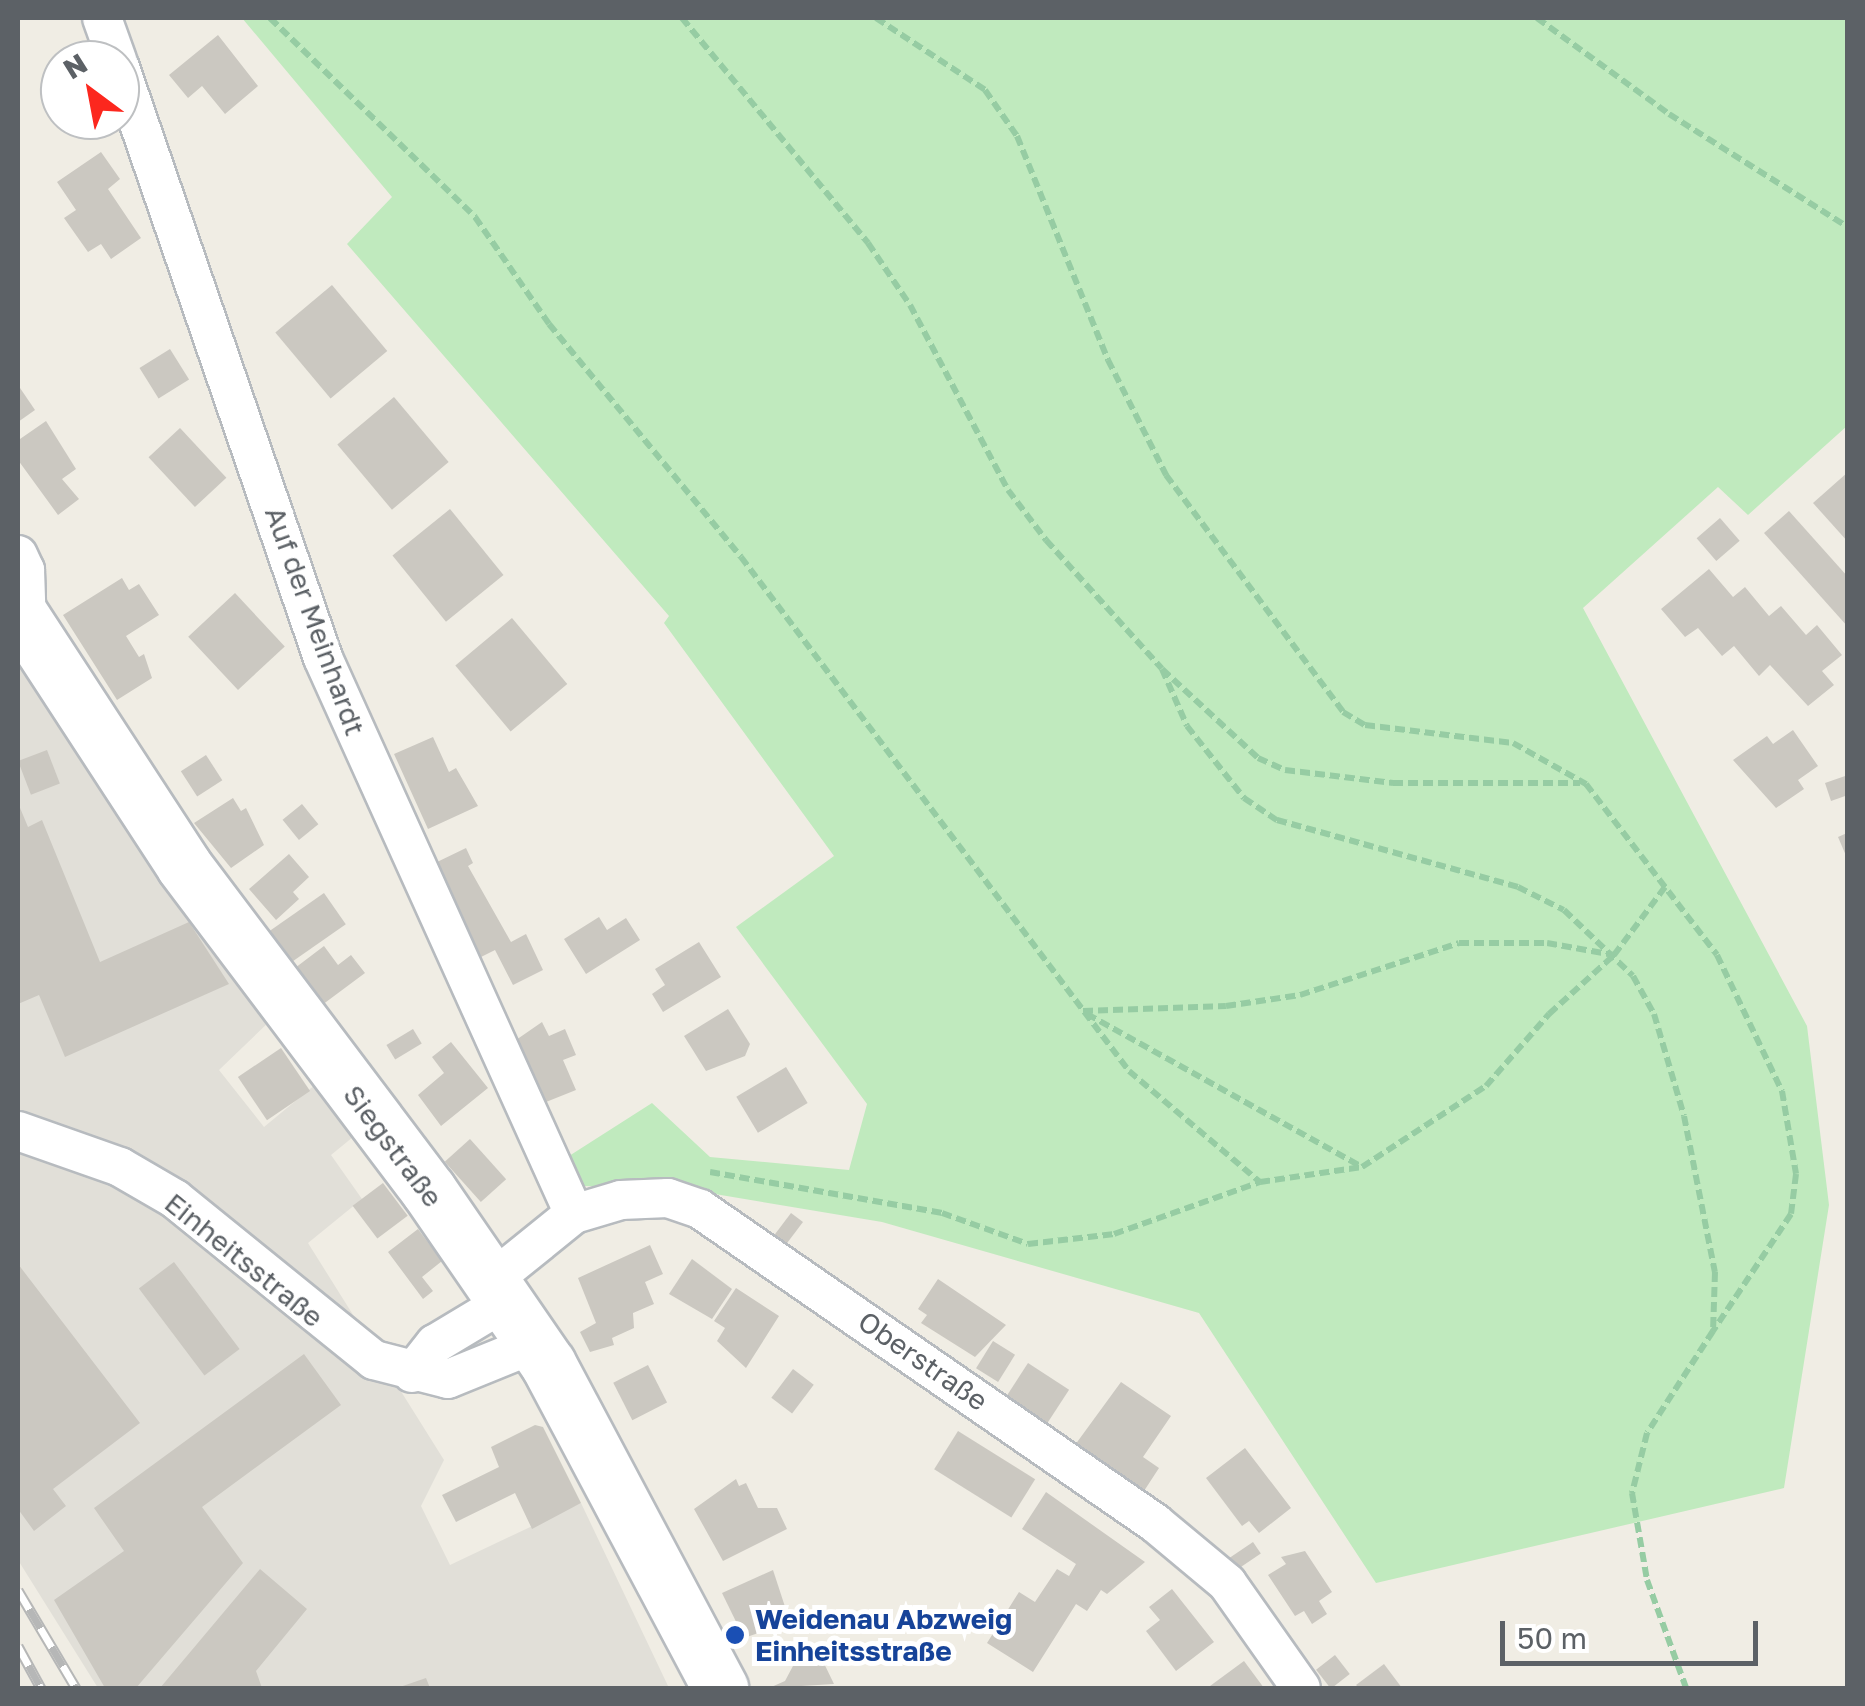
<!DOCTYPE html>
<html>
<head>
<meta charset="utf-8">
<style>
  body { margin:0 }
  #map { position:relative; width:1865px; height:1706px; overflow:hidden; background:#f0ede4; font-family:"Golos Text",sans-serif }
  div>[style] { position:absolute }
  .industrial>* { inset:0; background:#e1dfd8 }
  .green>* { inset:0; background:#c0eabe }
  .building>* { inset:0; background:#cbc8c1; transform-origin:0 0 }
  .path>* { height:6px; margin-top:-3px; transform-origin:0; background:repeating-linear-gradient(90deg,#96cca3 0 10px,transparent 0 15px) }
  .roads { filter:drop-shadow(2px 0 #b7bbbf) drop-shadow(-2px 0 #b7bbbf) drop-shadow(0 2px #b7bbbf) drop-shadow(0 -2px #b7bbbf) }
  .street>* { height:38px; margin:-19px; padding:0 19px; transform-origin:19px; border-radius:19px; background:#fff }
  .secondary>* { height:55px; margin:-27.5px; padding:0 27.5px; transform-origin:27.5px; border-radius:27.5px; background:#fff }
  .rail>* { height:11px; margin-top:-5.5px; transform-origin:0; background:repeating-linear-gradient(90deg,#fff 0 22px,#b6b7b7 0 44px); box-sizing:border-box; border-block:2px solid #b6b7b7 }
  .dots>* { width:28px; height:28px; translate:-50% -50%; box-sizing:border-box; border:5px solid #fff; border-radius:50% }
  span { translate:-50% -50%; white-space:nowrap; text-align:center; line-height:1.15; -webkit-text-stroke:10px #fff; paint-order:stroke }
  .street-label { font-size:28px; color:#5c6166 }
  .transit-label { font-size:28px; color:#164399; font-weight:700 }
  .left { translate:0 -50%; text-align:left }
  .frame { position:absolute; inset:0; border:20px solid #5c6166; pointer-events:none }
  .north { position:absolute; left:40px; top:40px; width:100px; height:100px; box-sizing:border-box; background:#fff; border:2px solid #bec0c2; border-radius:50%; rotate:328deg; font-size:28px; font-weight:700; line-height:40px; text-align:center; color:#5c6166 }
  .north::after { content:''; display:block; margin:auto; width:35px; height:45px; background:#fc271e; clip-path:polygon(50% 0,100% 100%,50% 72%,0 100%) }
  .scale { position:absolute; left:1500px; top:1621px; width:258px; height:45px; box-sizing:border-box; border:5px solid #5c6166; border-top:0; padding-left:12px; font-size:30px; line-height:35px; white-space:nowrap; color:#5c6166; -webkit-text-stroke:8px #fff; paint-order:stroke }
</style>
</head>
<body>
<div id="map">
  <div class="industrial">
    <i style="clip-path:polygon(18px 648px,270px 1021px,219px 1070px,264px 1127px,316px 1084px,353px 1137px,331px 1155px,362px 1199px,308px 1243px,444px 1460px,421px 1506px,450px 1565px,581px 1503px,669px 1688px,98px 1688px,18px 1560px)"></i>
  </div>
  <div class="green">
    <i style="clip-path:polygon(242px 18px,1847px 18px,1847px 426px,1748px 515px,1718px 487px,1583px 608px,1807px 1026px,1829px 1205px,1784px 1488px,1376px 1583px,1199px 1313px,882px 1222px,685px 1189px,583px 1186px,569px 1156px,652px 1103px,710px 1157px,849px 1170px,867px 1104px,736px 927px,834px 856px,664px 623px,669px 616px,347px 244px,392px 197px)"></i>
  </div>
  <div class="building">
    <i style="clip-path:polygon(218px 35px,258px 86px,225px 114px,202px 86px,188px 98px,169px 75px)"></i>
    <i style="clip-path:polygon(101px 152px,120px 179px,108px 189px,141px 238px,111px 259px,101px 244px,88px 252px,64px 218px,76px 210px,57px 182px)"></i>
    <i style="left:332px;top:285px;width:86px;height:74px;rotate:50deg"></i>
    <i style="left:170px;top:349px;width:36px;height:36px;rotate:58deg"></i>
    <i style="clip-path:polygon(18px 385px,35px 410px,18px 422px)"></i>
    <i style="left:394px;top:397px;width:85px;height:74px;rotate:50deg"></i>
    <i style="clip-path:polygon(46px 421px,76px 469px,62px 479px,79px 499px,58px 515px,18px 460px,20px 439px)"></i>
    <i style="left:180px;top:428px;width:68px;height:43px;rotate:47deg"></i>
    <i style="clip-path:polygon(1848px 472px,1848px 542px,1813px 503px)"></i>
    <i style="left:450px;top:509px;width:85px;height:74px;rotate:51deg"></i>
    <i style="clip-path:polygon(1789px 511px,1848px 577px,1848px 627px,1764px 533px)"></i>
    <i style="left:1720px;top:518px;width:30px;height:31px;rotate:49deg"></i>
    <i style="clip-path:polygon(1709px 569px,1733px 597px,1745px 587px,1769px 616px,1781px 606px,1806px 635px,1817px 625px,1842px 655px,1822px 671px,1834px 685px,1808px 706px,1770px 665px,1759px 676px,1734px 646px,1722px 656px,1698px 628px,1685px 637px,1661px 609px)"></i>
    <i style="clip-path:polygon(122px 578px,129px 590px,139px 584px,159px 615px,126px 636px,139px 657px,144px 654px,152px 678px,117px 700px,63px 615px)"></i>
    <i style="left:235px;top:593px;width:73px;height:64px;rotate:47deg"></i>
    <i style="left:512px;top:618px;width:86px;height:74px;rotate:50deg"></i>
    <i style="clip-path:polygon(1793px 730px,1818px 766px,1798px 780px,1804px 789px,1776px 808px,1733px 760px,1767px 736px,1773px 744px)"></i>
    <i style="clip-path:polygon(433px 737px,449px 772px,456px 768px,478px 806px,428px 829px,394px 754px)"></i>
    <i style="left:47px;top:750px;width:36px;height:31px;rotate:69deg"></i>
    <i style="left:206px;top:755px;width:30px;height:30px;rotate:57deg"></i>
    <i style="clip-path:polygon(1848px 775px,1848px 795px,1831px 801px,1825px 783px)"></i>
    <i style="clip-path:polygon(233px 798px,241px 811px,246px 808px,264px 845px,231px 868px,194px 823px)"></i>
    <i style="clip-path:polygon(18px 803px,28px 827px,42px 820px,100px 962px,189px 922px,229px 984px,65px 1057px,39px 995px,18px 1004px)"></i>
    <i style="left:302px;top:804px;width:26px;height:25px;rotate:51deg"></i>
    <i style="clip-path:polygon(1847px 833px,1847px 858px,1838px 837px)"></i>
    <i style="clip-path:polygon(466px 848px,473px 863px,468px 866px,511px 942px,526px 934px,543px 970px,513px 985px,495px 950px,481px 957px,435px 863px)"></i>
    <i style="clip-path:polygon(289px 854px,309px 877px,293px 892px,299px 899px,276px 920px,249px 889px)"></i>
    <i style="left:324px;top:893px;width:38px;height:66px;rotate:55deg"></i>
    <i style="clip-path:polygon(599px 917px,607px 930px,626px 918px,640px 940px,586px 974px,564px 939px)"></i>
    <i style="clip-path:polygon(699px 942px,721px 977px,663px 1012px,652px 994px,665px 985px,655px 969px)"></i>
    <i style="clip-path:polygon(324px 946px,338px 965px,351px 955px,365px 973px,322px 1005px,295px 968px)"></i>
    <i style="clip-path:polygon(728px 1009px,750px 1044px,745px 1056px,706px 1071px,684px 1036px)"></i>
    <i style="clip-path:polygon(542px 1022px,549px 1036px,565px 1029px,576px 1055px,563px 1060px,576px 1090px,541px 1104px,516px 1040px)"></i>
    <i style="left:413px;top:1029px;width:17px;height:31px;rotate:59deg"></i>
    <i style="clip-path:polygon(451px 1042px,488px 1088px,441px 1126px,418px 1095px,444px 1073px,432px 1057px)"></i>
    <i style="left:281px;top:1048px;width:52px;height:52px;rotate:56deg"></i>
    <i style="left:786px;top:1067px;width:42px;height:58px;rotate:59deg"></i>
    <i style="left:470px;top:1139px;width:54px;height:34px;rotate:48deg"></i>
    <i style="left:383px;top:1183px;width:41px;height:38px;rotate:53deg"></i>
    <i style="left:791px;top:1213px;width:15px;height:32px;rotate:37deg"></i>
    <i style="clip-path:polygon(418px 1229px,442px 1261px,422px 1277px,433px 1291px,423px 1299px,388px 1252px)"></i>
    <i style="clip-path:polygon(650px 1245px,663px 1274px,645px 1282px,654px 1304px,633px 1313px,634px 1328px,612px 1338px,614px 1345px,590px 1352px,580px 1332px,596px 1323px,578px 1278px)"></i>
    <i style="clip-path:polygon(692px 1259px,732px 1289px,712px 1319px,669px 1294px)"></i>
    <i style="left:174px;top:1262px;width:109px;height:44px;rotate:53deg"></i>
    <i style="clip-path:polygon(18px 1264px,140px 1423px,53px 1489px,66px 1506px,34px 1531px,18px 1509px)"></i>
    <i style="clip-path:polygon(938px 1279px,1006px 1325px,975px 1357px,921px 1323px,927px 1315px,918px 1309px)"></i>
    <i style="clip-path:polygon(736px 1288px,779px 1316px,746px 1368px,717px 1341px,725px 1328px,714px 1321px)"></i>
    <i style="left:993px;top:1341px;width:26px;height:32px;rotate:32deg"></i>
    <i style="clip-path:polygon(304px 1354px,341px 1405px,202px 1507px,243px 1563px,136px 1688px,105px 1688px,54px 1600px,124px 1551px,94px 1508px)"></i>
    <i style="left:1028px;top:1363px;width:49px;height:41px;rotate:33deg"></i>
    <i style="left:648px;top:1365px;width:42px;height:39px;rotate:63deg"></i>
    <i style="left:793px;top:1369px;width:26px;height:36px;rotate:37deg"></i>
    <i style="clip-path:polygon(1121px 1382px,1171px 1416px,1143px 1457px,1159px 1468px,1144px 1491px,1075px 1445px)"></i>
    <i style="clip-path:polygon(535px 1425px,543px 1427px,581px 1503px,532px 1529px,515px 1493px,456px 1522px,442px 1495px,499px 1467px,491px 1447px)"></i>
    <i style="left:958px;top:1431px;width:91px;height:45px;rotate:32deg"></i>
    <i style="clip-path:polygon(1245px 1448px,1291px 1508px,1259px 1533px,1249px 1521px,1242px 1526px,1206px 1478px)"></i>
    <i style="clip-path:polygon(736px 1479px,739px 1486px,746px 1483px,758px 1508px,777px 1508px,787px 1529px,723px 1561px,694px 1509px)"></i>
    <i style="clip-path:polygon(1046px 1492px,1145px 1562px,1107px 1594px,1101px 1590px,1087px 1611px,1076px 1604px,1033px 1672px,987px 1643px,1019px 1592px,1035px 1602px,1057px 1569px,1069px 1576px,1076px 1564px,1022px 1529px)"></i>
    <i style="left:1253px;top:1542px;width:14px;height:29px;rotate:56deg"></i>
    <i style="clip-path:polygon(1305px 1551px,1332px 1592px,1319px 1601px,1327px 1614px,1312px 1624px,1304px 1611px,1295px 1616px,1268px 1575px,1286px 1564px,1281px 1557px)"></i>
    <i style="clip-path:polygon(260px 1569px,307px 1609px,256px 1671px,262px 1688px,160px 1688px)"></i>
    <i style="clip-path:polygon(773px 1570px,790px 1622px,744px 1638px,722px 1593px)"></i>
    <i style="clip-path:polygon(1172px 1589px,1214px 1642px,1176px 1671px,1146px 1631px,1160px 1620px,1149px 1607px)"></i>
    <i style="clip-path:polygon(819px 1653px,834px 1684px,769px 1688px,785px 1681px,794px 1664px)"></i>
    <i style="left:1335px;top:1655px;width:24px;height:24px;rotate:52deg"></i>
    <i style="clip-path:polygon(1244px 1661px,1264px 1688px,1212px 1688px,1210px 1686px)"></i>
    <i style="clip-path:polygon(1384px 1664px,1402px 1688px,1359px 1688px,1356px 1685px)"></i>
    <i style="clip-path:polygon(426px 1678px,430px 1688px,397px 1688px)"></i>
  </div>
  <div class="path">
    <i style="left:270px;top:18px;width:286px;rotate:44.1deg"></i>
    <i style="left:475px;top:217px;width:130px;rotate:55.3deg"></i>
    <i style="left:549px;top:324px;width:302px;rotate:50.5deg"></i>
    <i style="left:741px;top:557px;width:644px;rotate:52.95deg"></i>
    <i style="left:1129px;top:1071px;width:172px;rotate:40.3deg"></i>
    <i style="left:682px;top:18px;width:292px;rotate:50.4deg"></i>
    <i style="left:868px;top:243px;width:75px;rotate:55.9deg"></i>
    <i style="left:910px;top:305px;width:209px;rotate:62.1deg"></i>
    <i style="left:1008px;top:490px;width:63px;rotate:52.8deg"></i>
    <i style="left:1046px;top:540px;width:173px;rotate:48deg"></i>
    <i style="left:1162px;top:669px;width:131px;rotate:42.8deg"></i>
    <i style="left:1258px;top:758px;width:30px;rotate:24deg"></i>
    <i style="left:1285px;top:770px;width:109px;rotate:6.9deg"></i>
    <i style="left:1393px;top:783px;width:187px"></i>
    <i style="left:876px;top:18px;width:131px;rotate:33.4deg"></i>
    <i style="left:985px;top:90px;width:56px;rotate:55.2deg"></i>
    <i style="left:1017px;top:136px;width:242px;rotate:67.9deg"></i>
    <i style="left:1108px;top:360px;width:129px;rotate:63.2deg"></i>
    <i style="left:1166px;top:475px;width:296px;rotate:53.2deg"></i>
    <i style="left:1343px;top:712px;width:26px;rotate:31deg"></i>
    <i style="left:1365px;top:725px;width:149px;rotate:6.9deg"></i>
    <i style="left:1513px;top:743px;width:84px;rotate:29.3deg"></i>
    <i style="left:1586px;top:784px;width:215px;rotate:52.5deg"></i>
    <i style="left:1717px;top:955px;width:151px;rotate:64.5deg"></i>
    <i style="left:1782px;top:1091px;width:84px;rotate:80.4deg"></i>
    <i style="left:1796px;top:1174px;width:40px;rotate:97.1deg"></i>
    <i style="left:1791px;top:1214px;width:141px;rotate:123.7deg"></i>
    <i style="left:1537px;top:18px;width:163px;rotate:36deg"></i>
    <i style="left:1669px;top:114px;width:212px;rotate:32.3deg"></i>
    <i style="left:1162px;top:669px;width:62px;rotate:66.3deg"></i>
    <i style="left:1187px;top:726px;width:92px;rotate:51.6deg"></i>
    <i style="left:1244px;top:798px;width:40px;rotate:34deg"></i>
    <i style="left:1277px;top:820px;width:250px;rotate:15.5deg"></i>
    <i style="left:1518px;top:887px;width:51px;rotate:26.6deg"></i>
    <i style="left:1564px;top:910px;width:95px;rotate:43.7deg"></i>
    <i style="left:1633px;top:976px;width:43px;rotate:61.1deg"></i>
    <i style="left:1654px;top:1014px;width:106px;rotate:73.6deg"></i>
    <i style="left:1684px;top:1116px;width:159px;rotate:78.8deg"></i>
    <i style="left:1715px;top:1272px;width:59px;rotate:91.9deg"></i>
    <i style="left:1713px;top:1331px;width:121px;rotate:122.9deg"></i>
    <i style="left:1647px;top:1433px;width:62px;rotate:104deg"></i>
    <i style="left:1632px;top:1493px;width:88px;rotate:80.2deg"></i>
    <i style="left:1647px;top:1580px;width:115px;rotate:70.1deg"></i>
    <i style="left:1083px;top:1011px;width:143px;rotate:-2deg"></i>
    <i style="left:1226px;top:1006px;width:75px;rotate:-8.5deg"></i>
    <i style="left:1300px;top:995px;width:167px;rotate:-18.1deg"></i>
    <i style="left:1459px;top:943px;width:88px"></i>
    <i style="left:1547px;top:943px;width:68px;rotate:10.2deg"></i>
    <i style="left:1087px;top:1014px;width:312px;rotate:29.1deg"></i>
    <i style="left:710px;top:1172px;width:236px;rotate:10deg"></i>
    <i style="left:942px;top:1213px;width:91px;rotate:19.8deg"></i>
    <i style="left:1028px;top:1244px;width:87px;rotate:-6.6deg"></i>
    <i style="left:1114px;top:1234px;width:155px;rotate:-19.6deg"></i>
    <i style="left:1260px;top:1182px;width:103px;rotate:-8.4deg"></i>
    <i style="left:1362px;top:1167px;width:148px;rotate:-33.2deg"></i>
    <i style="left:1486px;top:1086px;width:96px;rotate:-48.8deg"></i>
    <i style="left:1549px;top:1014px;width:88px;rotate:-42.2deg"></i>
    <i style="left:1614px;top:955px;width:85px;rotate:-53.1deg"></i>
  </div>
  <div class="roads">
    <div class="street">
      <i style="left:102px;top:18px;width:45px;rotate:70.3deg"></i>
      <i style="left:120px;top:68px;width:624px;rotate:71.01deg"></i>
      <i style="left:323px;top:658px;width:610px;rotate:65.7deg"></i>
      <i style="left:18px;top:555px;width:17px;rotate:65deg"></i>
      <i style="left:25px;top:570px;width:57px;rotate:88deg"></i>
      <i style="left:18px;top:1131px;width:108px;rotate:19.4deg"></i>
      <i style="left:120px;top:1167px;width:64px;rotate:30.2deg"></i>
      <i style="left:175px;top:1199px;width:256px;rotate:39deg"></i>
      <i style="left:374px;top:1360px;width:76px;rotate:14.4deg"></i>
      <i style="left:448px;top:1379px;width:93px;rotate:-22.1deg"></i>
      <i style="left:491px;top:1281px;width:107px;rotate:-38.9deg"></i>
      <i style="left:574px;top:1214px;width:49px;rotate:-16.6deg"></i>
      <i style="left:621px;top:1200px;width:47px;rotate:-2.4deg"></i>
      <i style="left:668px;top:1198px;width:34px;rotate:19deg"></i>
      <i style="left:700px;top:1209px;width:553px;rotate:34.61deg"></i>
      <i style="left:1155px;top:1523px;width:94px;rotate:39.8deg"></i>
      <i style="left:1227px;top:1583px;width:128px;rotate:54.8deg"></i>
      <i style="left:412px;top:1373px;width:37px;rotate:-52deg"></i>
      <i style="left:435px;top:1344px;width:82px;rotate:-31deg"></i>
    </div>
    <div class="secondary">
      <i style="left:18px;top:611px;width:304px;rotate:56.9deg"></i>
      <i style="left:184px;top:866px;width:407px;rotate:53deg"></i>
      <i style="left:429px;top:1191px;width:210px;rotate:55.5deg"></i>
      <i style="left:548px;top:1364px;width:367px;rotate:62deg"></i>
    </div>
  </div>
  <div class="rail">
    <i style="left:18px;top:1590px;width:114px;rotate:59.4deg"></i>
    <i style="left:18px;top:1646px;width:48px;rotate:61.3deg"></i>
  </div>
  <div class="dots">
    <i style="left:735px;top:1635px;background:#1a4fb4"></i>
  </div>
  <div class="street-label">
    <span style="left:315px;top:621px;rotate:70deg">Auf der Meinhardt</span>
    <span style="left:393px;top:1146px;rotate:53deg">Siegstraße</span>
    <span style="left:244px;top:1260px;rotate:39deg">Einheitsstraße</span>
    <span style="left:923px;top:1361px;rotate:35deg">Oberstraße</span>
  </div>
  <div class="transit-label">
    <span class="left" style="left:755px;top:1635px">Weidenau Abzweig<br>Einheitsstraße</span>
  </div>
  <div class="frame"></div>
  <div class="north">N</div>
  <div class="scale">50 m</div>
</div>
</body>
</html>
